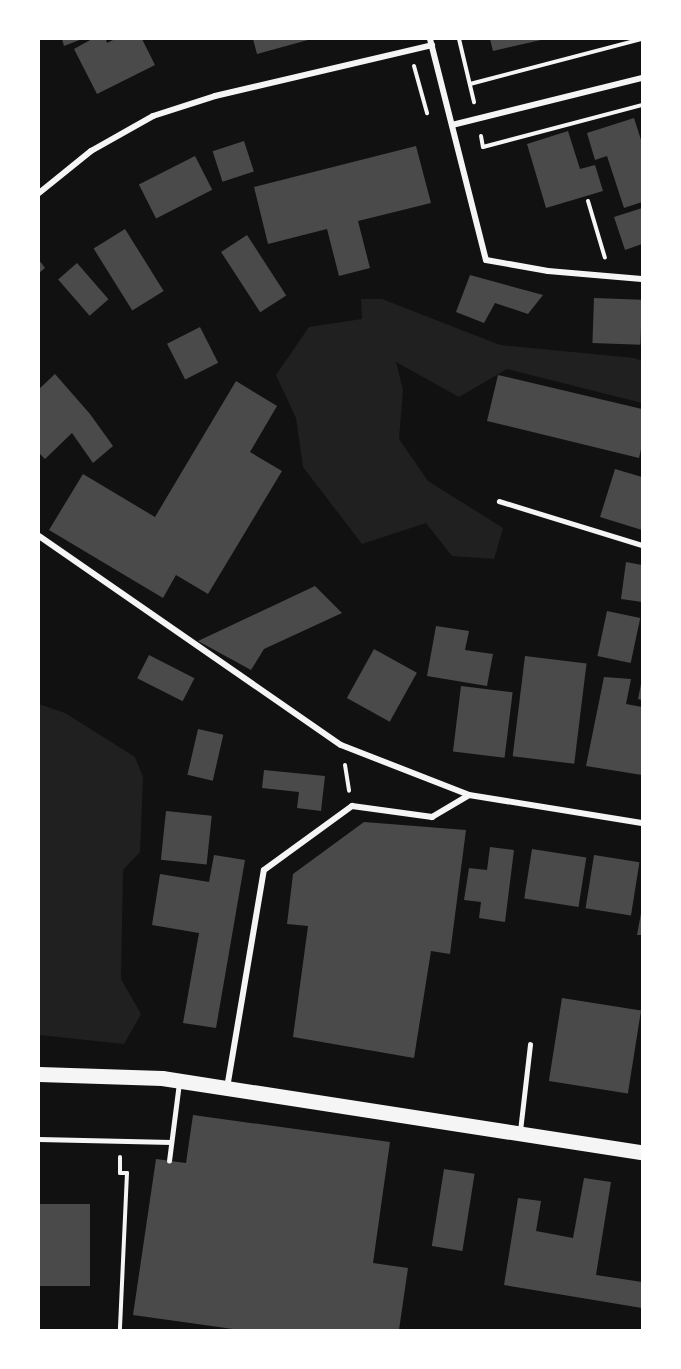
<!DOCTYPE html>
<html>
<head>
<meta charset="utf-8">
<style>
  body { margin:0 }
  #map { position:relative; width:681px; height:1369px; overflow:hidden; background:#111; font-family:"Nunito Sans",sans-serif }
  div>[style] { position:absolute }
  .green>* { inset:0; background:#202020 }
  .building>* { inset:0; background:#4a4a4a; transform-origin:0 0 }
  .path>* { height:4px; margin:-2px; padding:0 2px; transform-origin:2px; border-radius:2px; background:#f5f5f5 }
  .service>* { height:4.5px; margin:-2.25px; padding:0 2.25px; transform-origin:2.25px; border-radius:2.25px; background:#f5f5f5 }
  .minor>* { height:6px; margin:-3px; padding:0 3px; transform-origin:3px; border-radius:3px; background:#f5f5f5 }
  .primary>* { height:15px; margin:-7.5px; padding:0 7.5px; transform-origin:7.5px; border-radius:7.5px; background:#f5f5f5 }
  span { translate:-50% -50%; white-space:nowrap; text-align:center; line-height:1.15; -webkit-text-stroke:5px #fff; paint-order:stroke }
  .frame { position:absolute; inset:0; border:40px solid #fff; pointer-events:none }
</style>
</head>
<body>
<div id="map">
  <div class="green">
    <i style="clip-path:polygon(361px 299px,382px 299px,500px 345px,634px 358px,642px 361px,642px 403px,507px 369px,459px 397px,396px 362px,403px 390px,399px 439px,428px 481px,503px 528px,494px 559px,452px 556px,426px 523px,362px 544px,303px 467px,296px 418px,276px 375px,309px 327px,362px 319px)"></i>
    <i style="clip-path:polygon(39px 704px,65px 713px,135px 757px,143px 777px,140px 852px,123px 870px,121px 979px,141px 1014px,124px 1044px,39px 1035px)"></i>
  </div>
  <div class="building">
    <i style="clip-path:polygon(62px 39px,82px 39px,64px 46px)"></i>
    <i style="clip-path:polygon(92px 39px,106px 39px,107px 43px,115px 39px,142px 39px,155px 65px,97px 94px,74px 49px)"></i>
    <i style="clip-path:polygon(253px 39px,308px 39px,308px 40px,257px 54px)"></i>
    <i style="clip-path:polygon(490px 39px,541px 39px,541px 40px,493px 51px)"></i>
    <i style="clip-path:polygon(634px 118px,642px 143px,642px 202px,624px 208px,607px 156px,595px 160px,587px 133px)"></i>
    <i style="clip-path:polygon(568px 131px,580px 169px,595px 165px,603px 191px,546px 208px,527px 144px)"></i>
    <i style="left:244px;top:141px;width:32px;height:33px;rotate:72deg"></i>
    <i style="clip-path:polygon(416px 146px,431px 203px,358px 221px,370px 268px,339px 276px,327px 229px,268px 244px,254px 187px)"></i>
    <i style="left:195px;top:156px;width:38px;height:63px;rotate:63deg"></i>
    <i style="clip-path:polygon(642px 208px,642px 244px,625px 250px,614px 217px)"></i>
    <i style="left:125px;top:229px;width:73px;height:37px;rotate:58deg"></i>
    <i style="left:247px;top:235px;width:72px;height:31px;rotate:57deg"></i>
    <i style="clip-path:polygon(39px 260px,45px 268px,39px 273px)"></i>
    <i style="left:77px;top:263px;width:48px;height:25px;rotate:49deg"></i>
    <i style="clip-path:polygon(470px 275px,543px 295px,528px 314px,495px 303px,484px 323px,456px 312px)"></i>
    <i style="left:594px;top:298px;width:48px;height:45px;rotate:2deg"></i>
    <i style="left:200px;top:327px;width:40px;height:37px;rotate:63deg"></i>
    <i style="clip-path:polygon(55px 374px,90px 414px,113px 446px,93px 463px,72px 433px,45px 459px,39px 453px,39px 389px)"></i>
    <i style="clip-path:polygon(498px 375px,642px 409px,642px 445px,639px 458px,487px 421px)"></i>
    <i style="clip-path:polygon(236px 381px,277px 406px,250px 452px,282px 471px,208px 594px,176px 575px,163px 598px,49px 530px,83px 474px,155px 517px)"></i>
    <i style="clip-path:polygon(615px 469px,642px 477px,642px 530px,600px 517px)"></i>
    <i style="clip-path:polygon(626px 562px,642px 565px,642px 602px,621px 599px)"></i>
    <i style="clip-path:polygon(315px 586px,342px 613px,264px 649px,251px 670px,198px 641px)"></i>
    <i style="left:607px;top:611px;width:34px;height:46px;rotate:12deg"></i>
    <i style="clip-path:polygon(436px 626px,469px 631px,465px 650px,493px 654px,487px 686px,427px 676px)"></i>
    <i style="left:374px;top:649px;width:49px;height:56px;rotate:29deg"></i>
    <i style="left:149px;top:655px;width:51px;height:26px;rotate:27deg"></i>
    <i style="left:525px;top:656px;width:62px;height:101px;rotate:7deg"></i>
    <i style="clip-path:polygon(604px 677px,631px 679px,626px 704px,642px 707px,642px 775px,586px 766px)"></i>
    <i style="clip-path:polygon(641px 684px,642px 684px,642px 700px,638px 699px)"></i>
    <i style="left:461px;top:686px;width:52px;height:66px;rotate:7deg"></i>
    <i style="left:198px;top:729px;width:26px;height:47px;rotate:13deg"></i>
    <i style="clip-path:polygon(264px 770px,325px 776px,321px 811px,297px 808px,299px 792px,262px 788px)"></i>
    <i style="left:166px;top:811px;width:46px;height:49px;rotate:6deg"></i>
    <i style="clip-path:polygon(364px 822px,466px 830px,450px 954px,431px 951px,414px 1058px,293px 1037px,308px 926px,287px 924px,293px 874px)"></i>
    <i style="clip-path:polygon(490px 847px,514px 850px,505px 922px,479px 918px,481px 902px,464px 900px,469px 868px,487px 870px)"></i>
    <i style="left:532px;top:849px;width:55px;height:50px;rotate:9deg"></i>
    <i style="clip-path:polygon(214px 855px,245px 860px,216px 1028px,183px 1023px,199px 933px,152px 925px,160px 874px,209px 882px)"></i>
    <i style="left:594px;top:855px;width:46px;height:54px;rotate:9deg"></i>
    <i style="clip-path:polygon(641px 913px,642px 913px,642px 935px,637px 935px)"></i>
    <i style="left:562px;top:998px;width:80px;height:84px;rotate:9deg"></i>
    <i style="clip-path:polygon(193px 1115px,390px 1142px,373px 1263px,408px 1268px,399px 1330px,240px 1330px,133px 1315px,156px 1159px,186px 1163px)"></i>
    <i style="left:444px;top:1169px;width:31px;height:78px;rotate:9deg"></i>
    <i style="clip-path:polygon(584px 1178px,611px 1182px,596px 1275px,642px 1282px,642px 1308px,504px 1285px,518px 1198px,541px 1201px,536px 1231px,573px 1238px)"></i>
    <i style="left:39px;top:1204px;width:51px;height:82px"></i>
  </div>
  <div class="path">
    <i style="left:459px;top:39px;width:65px;rotate:76.6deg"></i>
    <i style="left:414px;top:66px;width:49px;rotate:74.5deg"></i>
    <i style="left:470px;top:84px;width:178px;rotate:-14.7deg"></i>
    <i style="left:481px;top:136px;width:11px;rotate:80deg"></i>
    <i style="left:483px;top:147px;width:164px;rotate:-14.8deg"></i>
    <i style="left:588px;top:201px;width:59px;rotate:73.4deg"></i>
    <i style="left:345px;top:765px;width:26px;rotate:81deg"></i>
    <i style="left:120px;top:1157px;width:16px;rotate:90deg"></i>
    <i style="left:120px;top:1173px;width:7px"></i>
    <i style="left:127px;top:1173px;width:157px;rotate:92.6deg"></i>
  </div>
  <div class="service">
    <i style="left:499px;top:501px;width:150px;rotate:17.1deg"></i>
    <i style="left:520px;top:1131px;width:87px;rotate:-83.4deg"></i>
    <i style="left:39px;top:1139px;width:132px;rotate:1.3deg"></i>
    <i style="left:169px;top:1161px;width:79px;rotate:-82.7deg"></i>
  </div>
  <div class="minor">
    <i style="left:430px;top:39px;width:228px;rotate:75.8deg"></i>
    <i style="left:486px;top:260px;width:63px;rotate:10.1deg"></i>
    <i style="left:548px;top:271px;width:94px;rotate:4.9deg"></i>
    <i style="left:452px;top:125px;width:196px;rotate:-13.9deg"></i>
    <i style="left:39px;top:193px;width:67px;rotate:-38.9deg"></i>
    <i style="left:91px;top:151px;width:71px;rotate:-29.4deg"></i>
    <i style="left:153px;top:116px;width:65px;rotate:-17.9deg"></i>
    <i style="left:215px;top:96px;width:223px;rotate:-13.2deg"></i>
    <i style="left:39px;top:536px;width:367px;rotate:34.7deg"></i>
    <i style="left:341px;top:745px;width:137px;rotate:21.3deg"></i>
    <i style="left:469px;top:795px;width:175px;rotate:9.2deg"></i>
    <i style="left:227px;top:1088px;width:221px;rotate:-80.4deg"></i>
    <i style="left:264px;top:870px;width:109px;rotate:-36deg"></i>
    <i style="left:352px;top:806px;width:81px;rotate:7.8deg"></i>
    <i style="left:432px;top:817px;width:43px;rotate:-30.7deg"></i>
  </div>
  <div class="primary">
    <i style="left:39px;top:1074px;width:123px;rotate:1.9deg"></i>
    <i style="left:162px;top:1078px;width:486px;rotate:8.8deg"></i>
  </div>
  <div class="frame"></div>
</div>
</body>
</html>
